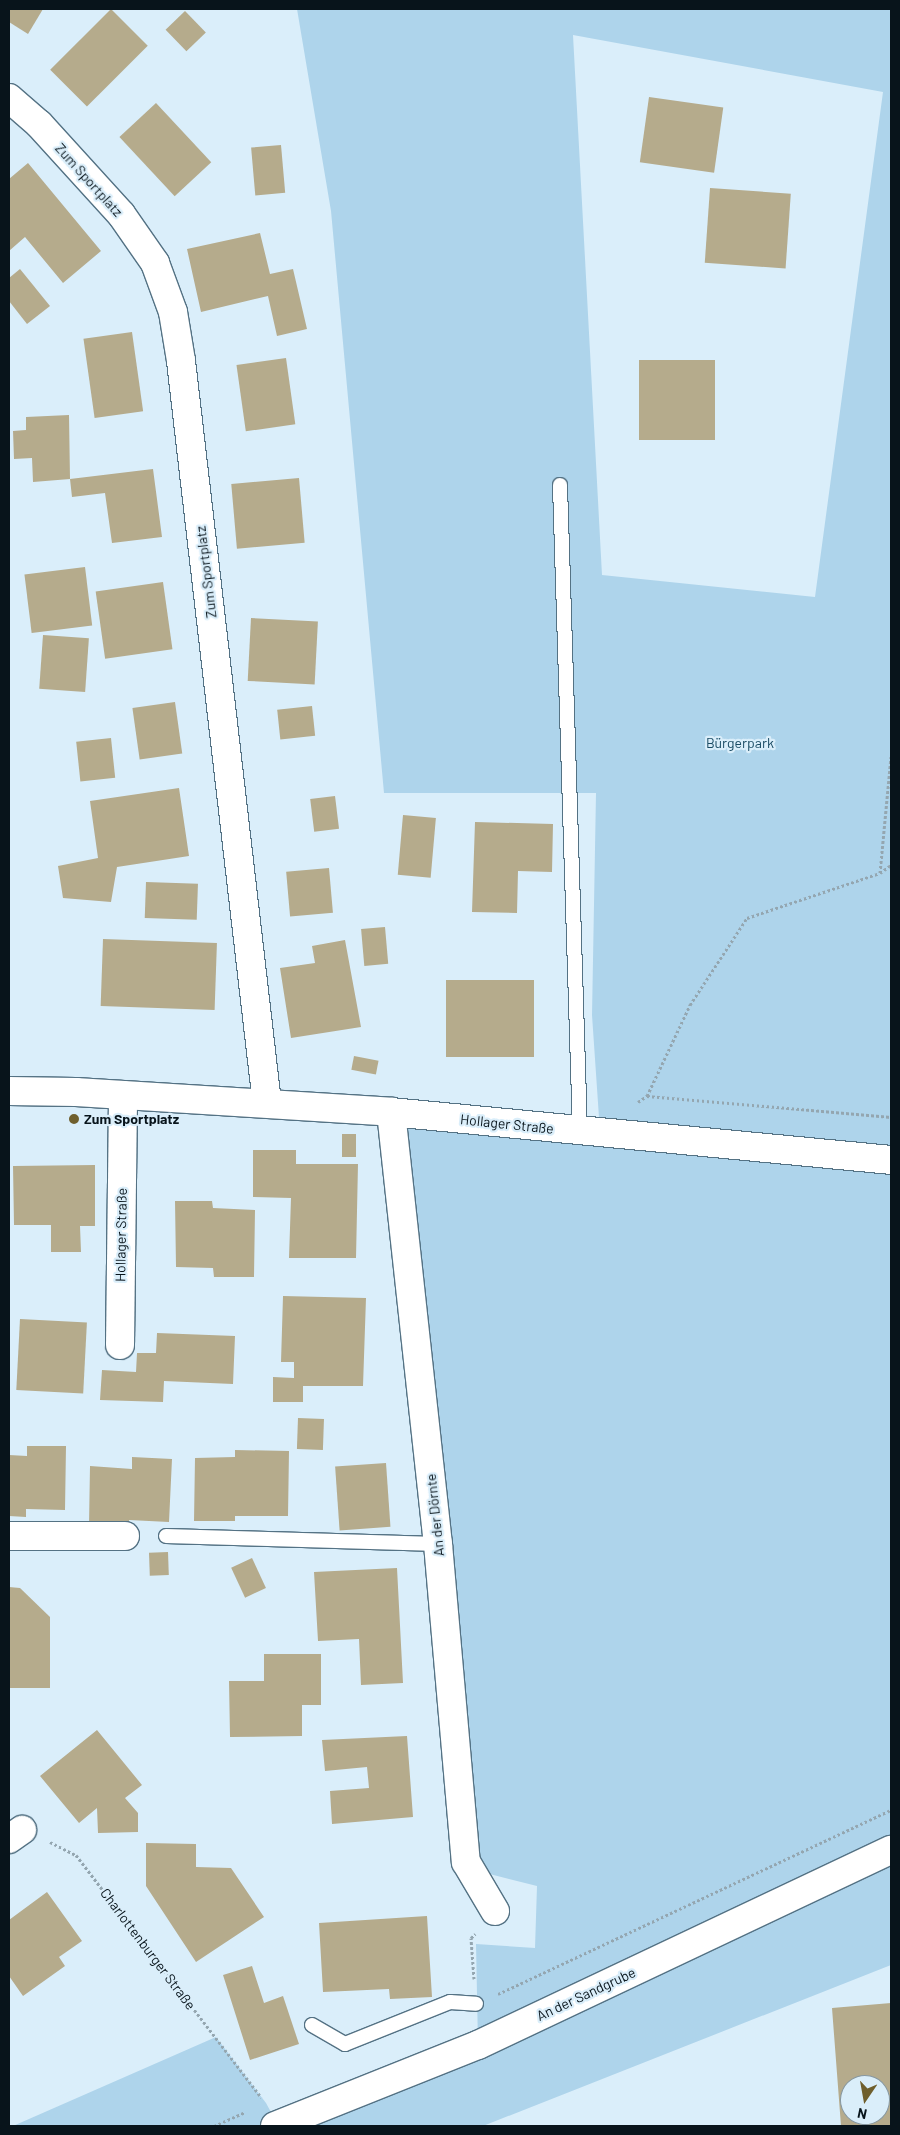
<!DOCTYPE html>
<html>
<head>
<meta charset="utf-8">
<style>
  body { margin:0 }
  #map { position:relative; width:900px; height:2135px; overflow:hidden; background:#daeefa; font-family:Barlow,sans-serif }
  div>[style] { position:absolute }
  .green>* { inset:0; background:#aed4eb }
  .building>* { inset:0; background:#b5ab8c; transform-origin:0 0 }
  .path>* { height:3px; margin-top:-1.5px; transform-origin:0; background:repeating-linear-gradient(90deg,#94a6b0 0 2.5px,transparent 0 5px) }
  .roads { filter:drop-shadow(1px 0 #547284) drop-shadow(-1px 0 #547284) drop-shadow(0 1px #547284) drop-shadow(0 -1px #547284) }
  .service>* { height:14px; margin:-7px; padding:0 7px; transform-origin:7px; border-radius:7px; background:#fff }
  .minor>* { height:28px; margin:-14px; padding:0 14px; transform-origin:14px; border-radius:14px; background:#fff }
  .tertiary>* { height:28px; margin:-14px; padding:0 14px; transform-origin:14px; border-radius:14px; background:#fff }
  .secondary>* { height:28px; margin:-14px; padding:0 14px; transform-origin:14px; border-radius:14px; background:#fff }
  .dots>* { width:14px; height:14px; translate:-50% -50%; box-sizing:border-box; border:2px solid #daeefa; border-radius:50% }
  span { translate:-50% -50%; white-space:nowrap; text-align:center; line-height:1.15; -webkit-text-stroke:4.5px #daeefa; paint-order:stroke }
  .street-label { font-size:14px; color:#08141b }
  .park-label { font-size:14px; color:#184a63 }
  .poi-label { font-size:14px; color:#08141b; font-weight:700 }
  .left { translate:0 -50%; text-align:left }
  .frame { position:absolute; inset:0; border:10px solid #08141b; pointer-events:none }
  .north { position:absolute; left:840px; top:2075px; width:50px; height:50px; box-sizing:border-box; background:#daeefa; border:1px solid #8697a1; border-radius:50%; rotate:192deg; font-size:14px; font-weight:700; line-height:20px; text-align:center; color:#08141b }
  .north::after { content:''; display:block; margin:auto; width:18px; height:22px; background:#6f5f2d; clip-path:polygon(50% 0,100% 100%,50% 72%,0 100%) }
</style>
</head>
<body>
<div id="map">
  <div class="green">
    <i style="clip-path:polygon(evenodd,297px 9px,891px 9px,891px 1965px,483px 2126px,13px 2126px,216px 2037px,266px 2103px,278px 2125px,478px 2045px,476px 1944px,535px 1948px,537px 1886px,478px 1871px,391px 1112px,600px 1132px,592px 1015px,596px 793px,384px 793px,331px 211px,297px 9px,573px 35px,883px 92px,815px 597px,602px 575px,573px 35px)"></i>
  </div>
  <div class="building">
    <i style="clip-path:polygon(9px 9px,43px 9px,28px 34px,9px 22px)"></i>
    <i style="left:111px;top:9px;width:52px;height:86px;rotate:45deg"></i>
    <i style="left:185px;top:11px;width:30px;height:27px;rotate:46deg"></i>
    <i style="left:649px;top:97px;width:75px;height:66px;rotate:8deg"></i>
    <i style="left:156px;top:103px;width:81px;height:50px;rotate:47deg"></i>
    <i style="left:281px;top:145px;width:48px;height:30px;rotate:85deg"></i>
    <i style="clip-path:polygon(28px 163px,101px 251px,63px 283px,25px 237px,9px 251px,9px 179px)"></i>
    <i style="left:710px;top:188px;width:81px;height:75px;rotate:4deg"></i>
    <i style="clip-path:polygon(260px 233px,270px 274px,293px 269px,307px 329px,277px 336px,268px 296px,201px 312px,187px 249px)"></i>
    <i style="clip-path:polygon(20px 269px,50px 306px,27px 324px,9px 301px,9px 278px)"></i>
    <i style="left:132px;top:332px;width:80px;height:49px;rotate:82deg"></i>
    <i style="left:286px;top:358px;width:67px;height:50px;rotate:82deg"></i>
    <i style="left:639px;top:360px;width:76px;height:80px"></i>
    <i style="clip-path:polygon(69px 415px,70px 479px,33px 482px,32px 458px,14px 459px,13px 431px,26px 430px,26px 417px)"></i>
    <i style="clip-path:polygon(153px 469px,162px 537px,112px 543px,105px 493px,72px 497px,70px 479px)"></i>
    <i style="left:299px;top:478px;width:65px;height:68px;rotate:85deg"></i>
    <i style="left:85px;top:567px;width:59px;height:61px;rotate:83deg"></i>
    <i style="left:163px;top:582px;width:68px;height:68px;rotate:82deg"></i>
    <i style="left:251px;top:618px;width:67px;height:63px;rotate:3deg"></i>
    <i style="left:43px;top:635px;width:46px;height:54px;rotate:4deg"></i>
    <i style="left:175px;top:702px;width:52px;height:43px;rotate:82deg"></i>
    <i style="left:312px;top:706px;width:30px;height:35px;rotate:84deg"></i>
    <i style="left:111px;top:738px;width:40px;height:35px;rotate:84deg"></i>
    <i style="clip-path:polygon(179px 788px,189px 856px,117px 867px,111px 902px,63px 898px,58px 866px,98px 858px,90px 801px)"></i>
    <i style="left:335px;top:796px;width:33px;height:25px;rotate:83deg"></i>
    <i style="left:403px;top:815px;width:33px;height:60px;rotate:5deg"></i>
    <i style="clip-path:polygon(475px 822px,553px 824px,552px 872px,518px 871px,517px 913px,472px 912px)"></i>
    <i style="left:329px;top:868px;width:45px;height:43px;rotate:85deg"></i>
    <i style="left:146px;top:882px;width:52px;height:36px;rotate:2deg"></i>
    <i style="left:385px;top:927px;width:37px;height:24px;rotate:85deg"></i>
    <i style="left:103px;top:939px;width:114px;height:67px;rotate:2deg"></i>
    <i style="clip-path:polygon(345px 940px,361px 1027px,291px 1038px,280px 968px,315px 963px,312px 946px)"></i>
    <i style="left:446px;top:980px;width:88px;height:77px"></i>
    <i style="left:354px;top:1056px;width:25px;height:14px;rotate:11deg"></i>
    <i style="left:342px;top:1134px;width:14px;height:23px"></i>
    <i style="clip-path:polygon(253px 1150px,296px 1150px,296px 1164px,358px 1164px,356px 1258px,289px 1258px,291px 1198px,253px 1197px)"></i>
    <i style="clip-path:polygon(95px 1165px,95px 1226px,80px 1226px,81px 1252px,51px 1252px,51px 1225px,14px 1225px,13px 1166px)"></i>
    <i style="clip-path:polygon(175px 1201px,212px 1201px,213px 1208px,255px 1210px,254px 1277px,214px 1277px,213px 1268px,176px 1267px)"></i>
    <i style="clip-path:polygon(283px 1296px,366px 1298px,363px 1386px,303px 1386px,303px 1402px,273px 1402px,273px 1377px,294px 1378px,294px 1362px,281px 1362px)"></i>
    <i style="left:20px;top:1319px;width:67px;height:71px;rotate:3deg"></i>
    <i style="clip-path:polygon(157px 1333px,235px 1336px,233px 1384px,164px 1381px,163px 1402px,100px 1400px,102px 1370px,136px 1372px,137px 1353px,156px 1353px)"></i>
    <i style="left:298px;top:1418px;width:26px;height:31px;rotate:2deg"></i>
    <i style="clip-path:polygon(27px 1446px,66px 1446px,65px 1510px,26px 1509px,26px 1517px,9px 1516px,9px 1455px,27px 1456px)"></i>
    <i style="clip-path:polygon(235px 1450px,289px 1451px,288px 1516px,235px 1516px,235px 1521px,194px 1521px,195px 1458px,235px 1457px)"></i>
    <i style="clip-path:polygon(132px 1457px,172px 1459px,169px 1522px,129px 1520px,129px 1527px,89px 1526px,90px 1466px,132px 1469px)"></i>
    <i style="left:386px;top:1463px;width:64px;height:51px;rotate:86deg"></i>
    <i style="left:168px;top:1552px;width:23px;height:19px;rotate:88deg"></i>
    <i style="left:252px;top:1558px;width:33px;height:23px;rotate:65deg"></i>
    <i style="clip-path:polygon(397px 1568px,403px 1683px,361px 1685px,359px 1639px,318px 1641px,314px 1572px)"></i>
    <i style="clip-path:polygon(9px 1587px,20px 1588px,50px 1617px,50px 1688px,9px 1688px)"></i>
    <i style="clip-path:polygon(264px 1654px,321px 1654px,321px 1705px,302px 1705px,302px 1736px,230px 1737px,229px 1681px,264px 1681px)"></i>
    <i style="clip-path:polygon(97px 1730px,142px 1785px,125px 1798px,138px 1813px,138px 1832px,98px 1833px,97px 1808px,79px 1823px,40px 1776px)"></i>
    <i style="clip-path:polygon(407px 1736px,413px 1817px,332px 1824px,330px 1791px,369px 1788px,367px 1767px,325px 1771px,322px 1740px)"></i>
    <i style="clip-path:polygon(146px 1843px,196px 1844px,196px 1867px,231px 1868px,264px 1917px,196px 1962px,146px 1886px)"></i>
    <i style="clip-path:polygon(47px 1892px,82px 1941px,59px 1957px,65px 1966px,23px 1996px,9px 1976px,9px 1920px)"></i>
    <i style="clip-path:polygon(427px 1916px,432px 1997px,390px 1999px,389px 1989px,323px 1992px,319px 1923px)"></i>
    <i style="clip-path:polygon(252px 1966px,264px 2003px,283px 1996px,299px 2044px,250px 2060px,223px 1975px)"></i>
    <i style="clip-path:polygon(evenodd,891px 2003px,891px 2126px,841px 2126px,832px 2008px,891px 2003px,850px 2085px,880px 2085px,880px 2115px,850px 2115px,850px 2085px)"></i>
  </div>
  <div class="path">
    <i style="left:880px;top:873px;width:117px;rotate:-84.6deg"></i>
    <i style="left:647px;top:1096px;width:245px;rotate:4.9deg"></i>
    <i style="left:638px;top:1102px;width:11px;rotate:-34deg"></i>
    <i style="left:647px;top:1096px;width:101px;rotate:-64.7deg"></i>
    <i style="left:690px;top:1005px;width:104px;rotate:-56.8deg"></i>
    <i style="left:747px;top:918px;width:140px;rotate:-18.7deg"></i>
    <i style="left:880px;top:873px;width:14px;rotate:-36deg"></i>
    <i style="left:50px;top:1842px;width:29px;rotate:27deg"></i>
    <i style="left:76px;top:1855px;width:305px;rotate:52.6deg"></i>
    <i style="left:474px;top:1979px;width:41px;rotate:-94.2deg"></i>
    <i style="left:471px;top:1938px;width:6px;rotate:-45deg"></i>
    <i style="left:498px;top:1994px;width:434px;rotate:-25.1deg"></i>
    <i style="left:214px;top:2126px;width:34px;rotate:-24deg"></i>
  </div>
  <div class="roads">
    <div class="service">
      <i style="left:560px;top:485px;width:646px;rotate:88.23deg"></i>
      <i style="left:166px;top:1536px;width:272px;rotate:1.7deg"></i>
      <i style="left:312px;top:2025px;width:38px;rotate:30deg"></i>
      <i style="left:345px;top:2044px;width:113px;rotate:-21.8deg"></i>
      <i style="left:450px;top:2002px;width:26px;rotate:4deg"></i>
    </div>
    <div class="minor">
      <i style="left:9px;top:98px;width:40px;rotate:41deg"></i>
      <i style="left:39px;top:124px;width:122px;rotate:47.7deg"></i>
      <i style="left:121px;top:214px;width:60px;rotate:55.2deg"></i>
      <i style="left:155px;top:263px;width:52px;rotate:69.8deg"></i>
      <i style="left:173px;top:312px;width:50px;rotate:80.7deg"></i>
      <i style="left:181px;top:361px;width:747px;rotate:83.39deg"></i>
      <i style="left:391px;top:1112px;width:435px;rotate:83.8deg"></i>
      <i style="left:438px;top:1544px;width:319px;rotate:85deg"></i>
      <i style="left:466px;top:1862px;width:57px;rotate:59.4deg"></i>
      <i style="left:120px;top:1345px;width:250px;rotate:-89.3deg"></i>
      <i style="left:9px;top:1536px;width:116px"></i>
      <i style="left:9px;top:1839px;width:16px;rotate:-35deg"></i>
    </div>
    <div class="tertiary">
      <i style="left:9px;top:1091px;width:67px;rotate:0.9deg"></i>
      <i style="left:76px;top:1092px;width:316px;rotate:3.6deg"></i>
      <i style="left:391px;top:1112px;width:502px;rotate:5.48deg"></i>
    </div>
    <div class="secondary">
      <i style="left:275px;top:2126px;width:219px;rotate:-21.8deg"></i>
      <i style="left:478px;top:2045px;width:457px;rotate:-25.3deg"></i>
    </div>
  </div>
  <div class="dots">
    <i style="left:74px;top:1119px;background:#6f5f2d"></i>
  </div>
  <div class="street-label">
    <span style="left:89px;top:180px;rotate:48deg">Zum Sportplatz</span>
    <span style="left:206px;top:572px;rotate:-97deg">Zum Sportplatz</span>
    <span style="left:507px;top:1124px;rotate:6deg">Hollager Straße</span>
    <span style="left:121px;top:1235px;rotate:-89deg">Hollager Straße</span>
    <span style="left:435px;top:1515px;rotate:-96deg">An der Dörnte</span>
    <span style="left:148px;top:1949px;rotate:53deg">Charlottenburger Straße</span>
    <span style="left:586px;top:1994px;rotate:-25deg">An der Sandgrube</span>
  </div>
  <div class="park-label">
    <span style="left:740px;top:743px">Bürgerpark</span>
  </div>
  <div class="poi-label">
    <span class="left" style="left:84px;top:1119px">Zum Sportplatz</span>
  </div>
  <div class="frame"></div>
  <div class="north">N</div>
</div>
</body>
</html>
